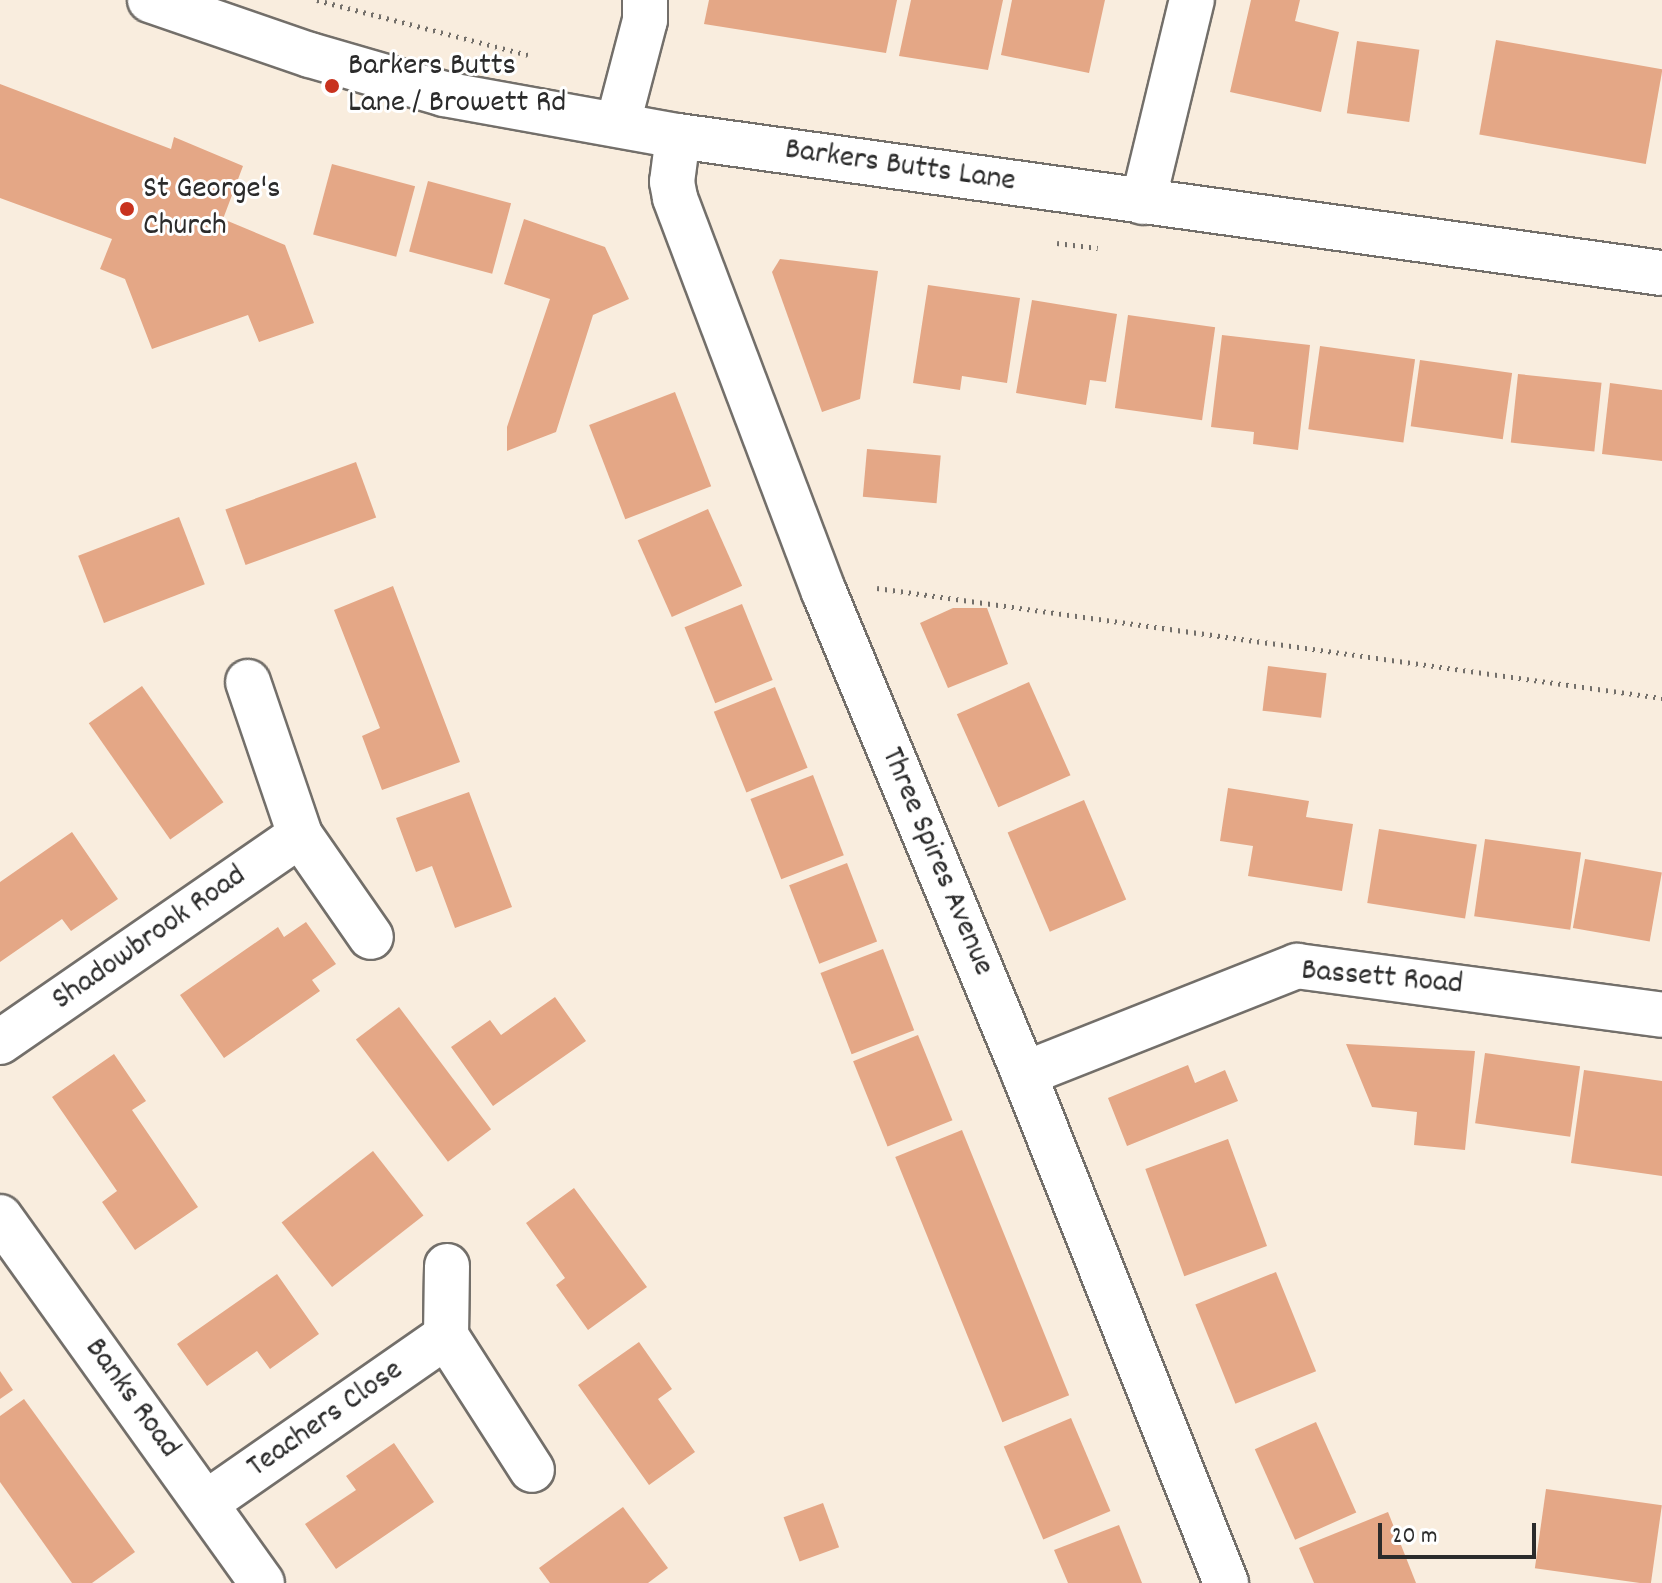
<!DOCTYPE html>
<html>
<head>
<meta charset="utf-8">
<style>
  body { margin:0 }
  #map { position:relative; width:1662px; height:1583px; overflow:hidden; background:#f9edde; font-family:Dekko,sans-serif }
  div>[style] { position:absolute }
  .building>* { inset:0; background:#e4a786; transform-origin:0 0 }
  .path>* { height:5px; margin-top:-2.5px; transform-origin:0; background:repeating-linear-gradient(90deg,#736f6a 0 2px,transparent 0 8px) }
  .roads { filter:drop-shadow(2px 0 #736f6a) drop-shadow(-2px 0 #736f6a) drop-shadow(0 2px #736f6a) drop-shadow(0 -2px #736f6a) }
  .street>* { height:44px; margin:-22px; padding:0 22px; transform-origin:22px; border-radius:22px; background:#fff }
  .secondary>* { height:44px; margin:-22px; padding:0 22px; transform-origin:22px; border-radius:22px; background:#fff }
  .dots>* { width:22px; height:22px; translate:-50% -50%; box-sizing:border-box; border:4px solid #fff; border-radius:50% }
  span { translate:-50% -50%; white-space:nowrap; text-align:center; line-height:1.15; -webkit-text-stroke:6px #fff; paint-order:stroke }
  .poi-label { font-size:32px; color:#2b2b2b }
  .left { translate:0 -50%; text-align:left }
  .street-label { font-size:32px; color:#2b2b2b }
  .scale { position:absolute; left:1378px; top:1523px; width:158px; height:36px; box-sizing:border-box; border:4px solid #2b2b2b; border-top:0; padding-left:10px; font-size:24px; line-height:28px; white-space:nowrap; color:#2b2b2b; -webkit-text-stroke:6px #fff; paint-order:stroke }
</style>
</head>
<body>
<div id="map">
  <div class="building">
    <i style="clip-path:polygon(709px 0,897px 0,886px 53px,704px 24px)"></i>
    <i style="clip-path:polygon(911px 0,1003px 0,988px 70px,899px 56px)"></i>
    <i style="clip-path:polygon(1012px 0,1105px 0,1089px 73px,1001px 55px)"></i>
    <i style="clip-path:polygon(1251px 0,1300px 0,1295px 21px,1339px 32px,1321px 112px,1230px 92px)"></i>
    <i style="left:1496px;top:40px;width:169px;height:96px;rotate:10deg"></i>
    <i style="left:1357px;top:41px;width:63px;height:73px;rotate:8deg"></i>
    <i style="clip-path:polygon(0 84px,171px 149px,174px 137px,243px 166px,223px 219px,285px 245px,314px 323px,259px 342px,248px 315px,152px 349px,125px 279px,100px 269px,112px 239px,0 198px)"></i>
    <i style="left:332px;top:164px;width:86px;height:73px;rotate:15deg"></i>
    <i style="left:428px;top:181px;width:86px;height:73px;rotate:15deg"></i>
    <i style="clip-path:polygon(524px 219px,605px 247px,629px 299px,593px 315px,556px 432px,507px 451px,507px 427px,550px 299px,504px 284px)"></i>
    <i style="clip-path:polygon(780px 259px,878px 271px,860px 399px,822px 412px,772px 272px)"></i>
    <i style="clip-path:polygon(928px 285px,1020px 298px,1007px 383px,962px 376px,960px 390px,913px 383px)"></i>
    <i style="clip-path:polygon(1032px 300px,1117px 314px,1106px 382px,1090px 380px,1086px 405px,1016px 393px)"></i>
    <i style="left:1128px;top:315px;width:88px;height:94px;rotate:8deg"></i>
    <i style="clip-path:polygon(1222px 335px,1310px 345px,1298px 450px,1253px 444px,1254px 432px,1211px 427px)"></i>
    <i style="left:1320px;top:346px;width:96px;height:84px;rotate:8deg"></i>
    <i style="left:1420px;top:360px;width:93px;height:67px;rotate:8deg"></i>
    <i style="left:1518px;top:374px;width:84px;height:69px;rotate:6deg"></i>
    <i style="clip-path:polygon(1610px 383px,1662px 390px,1662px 461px,1602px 454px)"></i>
    <i style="left:675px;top:392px;width:101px;height:92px;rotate:69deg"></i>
    <i style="left:867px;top:449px;width:74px;height:48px;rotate:5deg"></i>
    <i style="left:356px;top:462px;width:59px;height:139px;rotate:70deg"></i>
    <i style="left:708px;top:509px;width:84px;height:77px;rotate:66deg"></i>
    <i style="left:179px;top:517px;width:72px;height:108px;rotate:69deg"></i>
    <i style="clip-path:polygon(393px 586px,460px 762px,382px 790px,362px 736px,380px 728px,334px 610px)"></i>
    <i style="left:742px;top:604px;width:82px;height:62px;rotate:68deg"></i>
    <i style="clip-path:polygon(953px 608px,987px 608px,1008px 664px,948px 688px,920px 623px)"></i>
    <i style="left:1268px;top:666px;width:59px;height:45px;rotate:7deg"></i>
    <i style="left:1029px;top:682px;width:102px;height:79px;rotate:66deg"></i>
    <i style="left:142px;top:686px;width:142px;height:65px;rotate:55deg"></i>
    <i style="left:775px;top:687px;width:87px;height:66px;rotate:68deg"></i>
    <i style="left:813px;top:775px;width:86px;height:67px;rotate:69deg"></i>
    <i style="clip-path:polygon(1228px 788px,1309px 801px,1306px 817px,1353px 824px,1342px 891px,1248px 876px,1253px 846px,1220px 841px)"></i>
    <i style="clip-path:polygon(469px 792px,512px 907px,455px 928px,432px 866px,416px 872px,396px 818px)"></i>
    <i style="left:1084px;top:800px;width:108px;height:83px;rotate:67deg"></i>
    <i style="left:1379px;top:829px;width:99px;height:75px;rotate:9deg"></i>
    <i style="clip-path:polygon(72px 832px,118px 899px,71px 931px,62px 919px,0 962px,0 882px)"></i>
    <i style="left:1485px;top:839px;width:97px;height:78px;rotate:8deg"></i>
    <i style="left:1585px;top:859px;width:78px;height:70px;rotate:10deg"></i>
    <i style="left:847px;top:863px;width:84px;height:62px;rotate:69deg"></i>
    <i style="clip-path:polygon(306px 922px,336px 964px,312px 980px,320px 991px,224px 1058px,180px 995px,278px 927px,284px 937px)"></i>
    <i style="left:883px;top:949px;width:87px;height:67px;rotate:69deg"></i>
    <i style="clip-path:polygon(555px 997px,586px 1041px,493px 1106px,451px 1047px,490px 1020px,501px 1035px)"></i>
    <i style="left:399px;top:1007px;width:153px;height:54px;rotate:53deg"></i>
    <i style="left:918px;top:1035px;width:92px;height:70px;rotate:68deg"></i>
    <i style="clip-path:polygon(1346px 1044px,1475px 1051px,1465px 1150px,1414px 1145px,1417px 1112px,1372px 1107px)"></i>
    <i style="left:1485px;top:1053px;width:96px;height:71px;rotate:8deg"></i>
    <i style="clip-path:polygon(114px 1054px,146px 1101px,132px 1110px,198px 1207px,135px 1250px,102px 1202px,117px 1191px,52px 1097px)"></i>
    <i style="clip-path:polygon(1188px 1065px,1195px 1083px,1225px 1070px,1238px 1101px,1127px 1146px,1108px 1098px)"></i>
    <i style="clip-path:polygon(1584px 1070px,1662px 1081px,1662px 1176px,1571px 1163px)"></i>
    <i style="left:962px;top:1130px;width:286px;height:72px;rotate:68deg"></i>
    <i style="left:1228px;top:1139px;width:114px;height:88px;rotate:70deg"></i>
    <i style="left:373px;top:1151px;width:82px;height:116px;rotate:52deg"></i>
    <i style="clip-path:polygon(574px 1188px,647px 1287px,588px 1330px,556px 1285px,565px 1278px,526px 1223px)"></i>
    <i style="left:1276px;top:1272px;width:107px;height:87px;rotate:68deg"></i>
    <i style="clip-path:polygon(277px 1274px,319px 1334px,270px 1369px,257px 1351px,207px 1386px,177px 1344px)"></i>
    <i style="clip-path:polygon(639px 1342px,672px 1389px,658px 1399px,695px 1452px,649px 1485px,578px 1385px)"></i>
    <i style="clip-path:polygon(0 1371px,13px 1390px,0 1399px)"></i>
    <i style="clip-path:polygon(24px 1399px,135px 1552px,92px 1583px,72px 1583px,0 1482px,0 1416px)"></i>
    <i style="left:1071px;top:1418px;width:101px;height:73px;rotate:67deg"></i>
    <i style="left:1316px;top:1422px;width:99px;height:67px;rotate:66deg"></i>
    <i style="clip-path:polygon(394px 1443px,434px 1502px,336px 1569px,305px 1524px,356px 1490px,346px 1476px)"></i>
    <i style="left:1546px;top:1489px;width:117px;height:80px;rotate:8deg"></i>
    <i style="left:823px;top:1503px;width:47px;height:42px;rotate:70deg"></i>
    <i style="clip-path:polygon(623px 1507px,668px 1568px,648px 1583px,550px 1583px,539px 1568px)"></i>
    <i style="clip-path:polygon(1388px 1512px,1416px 1583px,1314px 1583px,1299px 1548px)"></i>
    <i style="clip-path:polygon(1119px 1525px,1142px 1583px,1068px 1583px,1054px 1550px)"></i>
  </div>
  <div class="path">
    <i style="left:317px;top:0;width:218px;rotate:14.6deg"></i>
    <i style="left:1057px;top:243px;width:41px;rotate:7deg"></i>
    <i style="left:877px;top:588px;width:793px;rotate:7.98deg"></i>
  </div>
  <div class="roads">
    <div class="street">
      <i style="left:618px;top:123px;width:106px;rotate:-75.3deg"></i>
      <i style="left:645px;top:20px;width:20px;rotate:-90deg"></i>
      <i style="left:678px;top:136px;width:46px;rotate:97.4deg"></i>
      <i style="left:672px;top:182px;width:16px;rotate:79deg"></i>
      <i style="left:675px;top:198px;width:421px;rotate:69.3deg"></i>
      <i style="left:824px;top:592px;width:522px;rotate:67.46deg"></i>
      <i style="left:1024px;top:1074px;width:548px;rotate:68.35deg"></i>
      <i style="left:1143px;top:202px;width:208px;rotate:-76.4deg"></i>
      <i style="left:248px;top:682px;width:162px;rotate:71.2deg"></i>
      <i style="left:300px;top:835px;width:124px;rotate:55.2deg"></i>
      <i style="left:0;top:1042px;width:364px;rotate:-34.6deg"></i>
      <i style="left:1024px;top:1074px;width:294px;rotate:-21.6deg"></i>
      <i style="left:1297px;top:966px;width:368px;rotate:7.6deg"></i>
      <i style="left:0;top:1217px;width:450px;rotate:54.4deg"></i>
      <i style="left:447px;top:1266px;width:70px;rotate:90.8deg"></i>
      <i style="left:446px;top:1336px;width:159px;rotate:57.3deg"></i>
      <i style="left:206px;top:1503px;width:292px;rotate:-34.8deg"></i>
    </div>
    <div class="secondary">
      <i style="left:150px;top:0;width:169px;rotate:19deg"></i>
      <i style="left:310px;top:55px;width:140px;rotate:16.2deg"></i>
      <i style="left:444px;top:94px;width:238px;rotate:10.2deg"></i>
      <i style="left:678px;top:136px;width:993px;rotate:7.93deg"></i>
    </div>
  </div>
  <div class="dots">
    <i style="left:332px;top:86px;background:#c8321e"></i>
    <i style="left:127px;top:209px;background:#c8321e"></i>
  </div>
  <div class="poi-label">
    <span class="left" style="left:348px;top:86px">Barkers Butts<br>Lane / Browett Rd</span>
    <span class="left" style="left:143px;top:209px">St George's<br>Church</span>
  </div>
  <div class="street-label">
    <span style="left:900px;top:167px;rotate:8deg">Barkers Butts Lane</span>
    <span style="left:936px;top:862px;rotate:67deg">Three Spires Avenue</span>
    <span style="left:150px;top:939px;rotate:-35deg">Shadowbrook Road</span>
    <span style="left:1382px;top:979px;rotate:5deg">Bassett Road</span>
    <span style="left:131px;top:1399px;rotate:54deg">Banks Road</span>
    <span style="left:326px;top:1420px;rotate:-35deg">Teachers Close</span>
  </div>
  <div class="scale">20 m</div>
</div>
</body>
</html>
